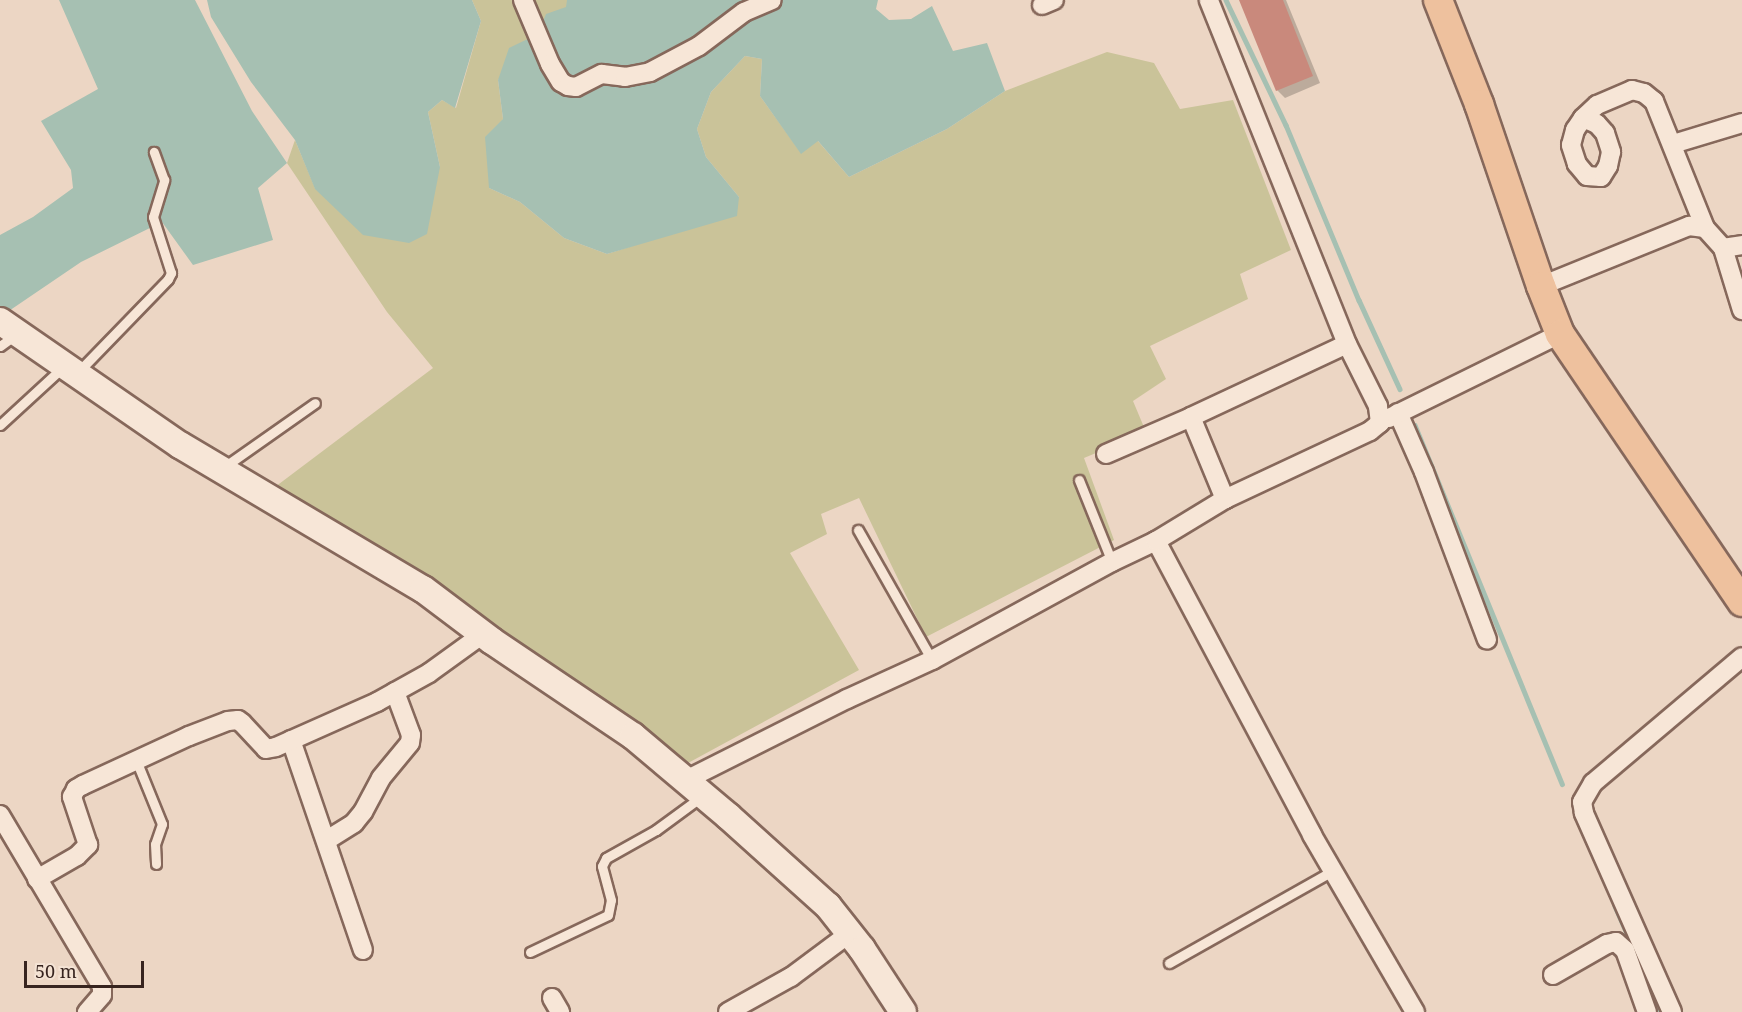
<!DOCTYPE html>
<html>
<head>
<meta charset="utf-8">
<style>
  body { margin:0 }
  #map { position:relative; width:1742px; height:1012px; overflow:hidden; background:#ecd6c4; font-family:"Noto Serif",serif }
  div>[style] { position:absolute }
  .green>* { inset:0; background:#cac399 }
  .water>* { inset:0; background:#a6c0b2 }
  .shadow>* { inset:0; background:#0003 }
  .stream>* { height:4.5px; margin:-2.25px; padding:0 2.25px; transform-origin:2.25px; border-radius:2.25px; background:#a6c0b2 }
  .building>* { inset:0; background:#c9897c }
  .roads { filter:drop-shadow(2px 0 #86685b) drop-shadow(-2px 0 #86685b) drop-shadow(0 2px #86685b) drop-shadow(0 -2px #86685b) }
  .lane>* { height:9px; margin:-4.5px; padding:0 4.5px; transform-origin:4.5px; border-radius:4.5px; background:#f7e6d7 }
  .street>* { height:18px; margin:-9px; padding:0 9px; transform-origin:9px; border-radius:9px; background:#f7e6d7 }
  .secondary>* { height:26px; margin:-13px; padding:0 13px; transform-origin:13px; border-radius:13px; background:#f7e6d7 }
  .primary>* { height:28px; margin:-14px; padding:0 14px; transform-origin:14px; border-radius:14px; background:#eec19e }
  span { translate:-50% -50%; white-space:nowrap; text-align:center; line-height:1.15; -webkit-text-stroke:5px #f4e3d4; paint-order:stroke }
  .scale { position:absolute; left:24px; top:961px; width:120px; height:27px; box-sizing:border-box; border:3px solid #37241f; border-top:0; padding-left:8px; font-size:18px; line-height:21px; white-space:nowrap; color:#37241f; -webkit-text-stroke:4px #f4e3d4; paint-order:stroke }
</style>
</head>
<body>
<div id="map">
  <div class="green">
    <i style="clip-path:polygon(472px 0,567px 0,567px 7px,538px 34px,498px 80px,503px 119px,489px 188px,520px 202px,564px 238px,607px 254px,667px 235px,739px 197px,706px 157px,697px 129px,711px 92px,745px 56px,762px 59px,760px 96px,801px 153px,817px 140px,849px 177px,947px 129px,1005px 91px,1107px 52px,1154px 63px,1180px 109px,1233px 100px,1291px 250px,1240px 274px,1248px 299px,1150px 346px,1166px 379px,1133px 401px,1146px 432px,1084px 458px,1114px 540px,926px 637px,859px 498px,821px 514px,827px 534px,790px 553px,859px 670px,677px 769px,271px 490px,433px 368px,387px 312px,287px 163px,295px 140px,315px 188px,440px 167px,428px 112px,442px 100px,456px 108px,481px 21px)"></i>
  </div>
  <div class="water">
    <i style="clip-path:polygon(59px 0,195px 0,252px 111px,287px 163px,258px 188px,273px 240px,193px 265px,162px 222px,81px 262px,0 317px,0 235px,33px 217px,73px 188px,71px 170px,41px 121px,98px 89px)"></i>
    <i style="clip-path:polygon(207px 0,472px 0,481px 21px,455px 108px,442px 100px,428px 112px,440px 167px,427px 234px,409px 243px,363px 235px,315px 189px,295px 140px,251px 82px,211px 17px)"></i>
    <i style="clip-path:polygon(567px 0,878px 0,876px 9px,889px 20px,911px 19px,932px 6px,953px 51px,987px 43px,1005px 91px,947px 129px,849px 177px,818px 141px,801px 154px,760px 96px,762px 59px,745px 56px,711px 92px,697px 129px,706px 157px,739px 197px,737px 216px,607px 254px,564px 238px,520px 202px,489px 188px,485px 137px,503px 119px,498px 80px,509px 48px,538px 34px,546px 14px,566px 7px)"></i>
  </div>
  <div class="shadow">
    <i style="clip-path:polygon(1241px 0,1286px 0,1320px 83px,1285px 98px,1277px 90px)"></i>
  </div>
  <div class="stream">
    <i style="left:1226px;top:0;width:139px;rotate:64.4deg"></i>
    <i style="left:1286px;top:125px;width:190px;rotate:67.4deg"></i>
    <i style="left:1359px;top:300px;width:98px;rotate:65.3deg"></i>
    <i style="left:1415px;top:425px;width:388px;rotate:67.7deg"></i>
    <i style="left:1615px;top:906px;width:116px;rotate:66.5deg"></i>
  </div>
  <div class="building">
    <i style="clip-path:polygon(1239px 0,1283px 0,1313px 76px,1276px 91px)"></i>
  </div>
  <div class="roads">
    <div class="lane">
      <i style="left:0;top:346px;width:19px;rotate:-36deg"></i>
      <i style="left:78px;top:372px;width:129px;rotate:-45.9deg"></i>
      <i style="left:168px;top:279px;width:7px;rotate:-63deg"></i>
      <i style="left:171px;top:273px;width:59px;rotate:-107.8deg"></i>
      <i style="left:153px;top:217px;width:39px;rotate:-73deg"></i>
      <i style="left:164px;top:180px;width:30px;rotate:-110deg"></i>
      <i style="left:0;top:425px;width:84px;rotate:-42.6deg"></i>
      <i style="left:224px;top:467px;width:111px;rotate:-35.1deg"></i>
      <i style="left:1079px;top:480px;width:88px;rotate:68.1deg"></i>
      <i style="left:858px;top:530px;width:150px;rotate:60.4deg"></i>
      <i style="left:136px;top:760px;width:69px;rotate:67.9deg"></i>
      <i style="left:162px;top:824px;width:21px;rotate:109deg"></i>
      <i style="left:155px;top:844px;width:20px;rotate:87deg"></i>
      <i style="left:530px;top:952px;width:86px;rotate:-25.4deg"></i>
      <i style="left:608px;top:915px;width:15px;rotate:-79deg"></i>
      <i style="left:611px;top:900px;width:35px;rotate:-105deg"></i>
      <i style="left:602px;top:866px;width:9px;rotate:-63deg"></i>
      <i style="left:606px;top:858px;width:57px;rotate:-29.2deg"></i>
      <i style="left:656px;top:830px;width:56px;rotate:-36.3deg"></i>
      <i style="left:1169px;top:963px;width:189px;rotate:-29.4deg"></i>
    </div>
    <div class="street">
      <i style="left:523px;top:0;width:69px;rotate:67.1deg"></i>
      <i style="left:550px;top:64px;width:21px;rotate:59deg"></i>
      <i style="left:561px;top:82px;width:8px;rotate:30deg"></i>
      <i style="left:568px;top:86px;width:8px;rotate:7deg"></i>
      <i style="left:576px;top:87px;width:29px;rotate:-27deg"></i>
      <i style="left:602px;top:74px;width:23px;rotate:7deg"></i>
      <i style="left:625px;top:77px;width:25px;rotate:-11deg"></i>
      <i style="left:650px;top:72px;width:55px;rotate:-28deg"></i>
      <i style="left:699px;top:46px;width:56px;rotate:-37.1deg"></i>
      <i style="left:744px;top:12px;width:30px;rotate:-23deg"></i>
      <i style="left:1042px;top:5px;width:13px;rotate:-23deg"></i>
      <i style="left:1583px;top:118px;width:15px;rotate:23deg"></i>
      <i style="left:1597px;top:124px;width:12px;rotate:48deg"></i>
      <i style="left:1605px;top:133px;width:20px;rotate:72deg"></i>
      <i style="left:1611px;top:152px;width:14px;rotate:102deg"></i>
      <i style="left:1608px;top:166px;width:13px;rotate:122deg"></i>
      <i style="left:1601px;top:177px;width:14px;rotate:-176deg"></i>
      <i style="left:1587px;top:176px;width:16px;rotate:-130deg"></i>
      <i style="left:1577px;top:164px;width:20px;rotate:-108deg"></i>
      <i style="left:1571px;top:145px;width:16px;rotate:-75deg"></i>
      <i style="left:1575px;top:130px;width:14px;rotate:-56deg"></i>
      <i style="left:1583px;top:118px;width:19px;rotate:-43deg"></i>
      <i style="left:1597px;top:105px;width:38px;rotate:-23deg"></i>
      <i style="left:1632px;top:90px;width:12px;rotate:14deg"></i>
      <i style="left:1644px;top:93px;width:13px;rotate:39deg"></i>
      <i style="left:1654px;top:101px;width:137px;rotate:68.1deg"></i>
      <i style="left:1673px;top:144px;width:72px;rotate:-16.9deg"></i>
      <i style="left:1723px;top:248px;width:65px;rotate:73deg"></i>
      <i style="left:1541px;top:286px;width:160px;rotate:-22.1deg"></i>
      <i style="left:1689px;top:226px;width:16px;rotate:7deg"></i>
      <i style="left:1705px;top:228px;width:27px;rotate:48deg"></i>
      <i style="left:1723px;top:248px;width:19px;rotate:-9deg"></i>
      <i style="left:1398px;top:413px;width:64px;rotate:66.2deg"></i>
      <i style="left:1424px;top:472px;width:179px;rotate:69.4deg"></i>
      <i style="left:1191px;top:417px;width:89px;rotate:67.5deg"></i>
      <i style="left:1389px;top:418px;width:191px;rotate:-26.2deg"></i>
      <i style="left:1106px;top:454px;width:93px;rotate:-23.5deg"></i>
      <i style="left:1191px;top:417px;width:172px;rotate:-25.1deg"></i>
      <i style="left:1156px;top:541px;width:333px;rotate:62deg"></i>
      <i style="left:1312px;top:835px;width:205px;rotate:59.8deg"></i>
      <i style="left:291px;top:740px;width:222px;rotate:71.1deg"></i>
      <i style="left:686px;top:780px;width:180px;rotate:-26.7deg"></i>
      <i style="left:847px;top:699px;width:94px;rotate:-24.6deg"></i>
      <i style="left:932px;top:660px;width:205px;rotate:-28.6deg"></i>
      <i style="left:1112px;top:562px;width:49px;rotate:-25.5deg"></i>
      <i style="left:1156px;top:541px;width:81px;rotate:-31.3deg"></i>
      <i style="left:1225px;top:499px;width:160px;rotate:-25.1deg"></i>
      <i style="left:1370px;top:431px;width:13px;rotate:-39deg"></i>
      <i style="left:1380px;top:423px;width:17px;rotate:-97deg"></i>
      <i style="left:1378px;top:406px;width:69px;rotate:-116.6deg"></i>
      <i style="left:1347px;top:344px;width:371px;rotate:-111.9deg"></i>
      <i style="left:0;top:815px;width:200px;rotate:59.3deg"></i>
      <i style="left:102px;top:987px;width:8px;rotate:90deg"></i>
      <i style="left:102px;top:995px;width:23px;rotate:131deg"></i>
      <i style="left:327px;top:840px;width:32px;rotate:-32deg"></i>
      <i style="left:354px;top:823px;width:14px;rotate:-51deg"></i>
      <i style="left:363px;top:812px;width:38px;rotate:-62deg"></i>
      <i style="left:381px;top:778px;width:45px;rotate:-50.4deg"></i>
      <i style="left:410px;top:743px;width:8px;rotate:-83deg"></i>
      <i style="left:411px;top:735px;width:46px;rotate:-110.4deg"></i>
      <i style="left:37px;top:879px;width:46px;rotate:-29.9deg"></i>
      <i style="left:77px;top:856px;width:16px;rotate:-45deg"></i>
      <i style="left:88px;top:845px;width:51px;rotate:-108.4deg"></i>
      <i style="left:72px;top:797px;width:9px;rotate:-63deg"></i>
      <i style="left:76px;top:789px;width:8px;rotate:-30deg"></i>
      <i style="left:83px;top:785px;width:117px;rotate:-24.8deg"></i>
      <i style="left:189px;top:736px;width:42px;rotate:-21deg"></i>
      <i style="left:228px;top:721px;width:10px;rotate:-6deg"></i>
      <i style="left:238px;top:720px;width:5px;rotate:37deg"></i>
      <i style="left:242px;top:723px;width:35px;rotate:47deg"></i>
      <i style="left:266px;top:749px;width:10px;rotate:-11deg"></i>
      <i style="left:276px;top:747px;width:111px;rotate:-24deg"></i>
      <i style="left:377px;top:702px;width:60px;rotate:-29.1deg"></i>
      <i style="left:429px;top:673px;width:67px;rotate:-35.8deg"></i>
      <i style="left:1553px;top:975px;width:62px;rotate:-29.9deg"></i>
      <i style="left:1607px;top:944px;width:9px;rotate:-13deg"></i>
      <i style="left:1616px;top:942px;width:12px;rotate:42deg"></i>
      <i style="left:1625px;top:950px;width:66px;rotate:70.5deg"></i>
      <i style="left:552px;top:998px;width:16px;rotate:60deg"></i>
      <i style="left:728px;top:1012px;width:72px;rotate:-29.1deg"></i>
      <i style="left:791px;top:977px;width:74px;rotate:-36.7deg"></i>
      <i style="left:1672px;top:1012px;width:218px;rotate:-113.9deg"></i>
      <i style="left:1584px;top:813px;width:11px;rotate:-100deg"></i>
      <i style="left:1582px;top:802px;width:22px;rotate:-60deg"></i>
      <i style="left:1593px;top:783px;width:195px;rotate:-40.2deg"></i>
    </div>
    <div class="secondary">
      <i style="left:0;top:321px;width:219px;rotate:34.6deg"></i>
      <i style="left:180px;top:445px;width:282px;rotate:30.7deg"></i>
      <i style="left:423px;top:589px;width:86px;rotate:37deg"></i>
      <i style="left:492px;top:641px;width:170px;rotate:34deg"></i>
      <i style="left:633px;top:736px;width:124px;rotate:40.1deg"></i>
      <i style="left:728px;top:816px;width:135px;rotate:42deg"></i>
      <i style="left:828px;top:906px;width:55px;rotate:51.7deg"></i>
      <i style="left:862px;top:949px;width:75px;rotate:56.9deg"></i>
    </div>
    <div class="primary">
      <i style="left:1438px;top:0;width:112px;rotate:68.5deg"></i>
      <i style="left:1479px;top:104px;width:192px;rotate:71.2deg"></i>
      <i style="left:1541px;top:286px;width:52px;rotate:68.4deg"></i>
      <i style="left:1560px;top:334px;width:324px;rotate:55.8deg"></i>
    </div>
  </div>
  <div class="scale">50 m</div>
</div>
</body>
</html>
